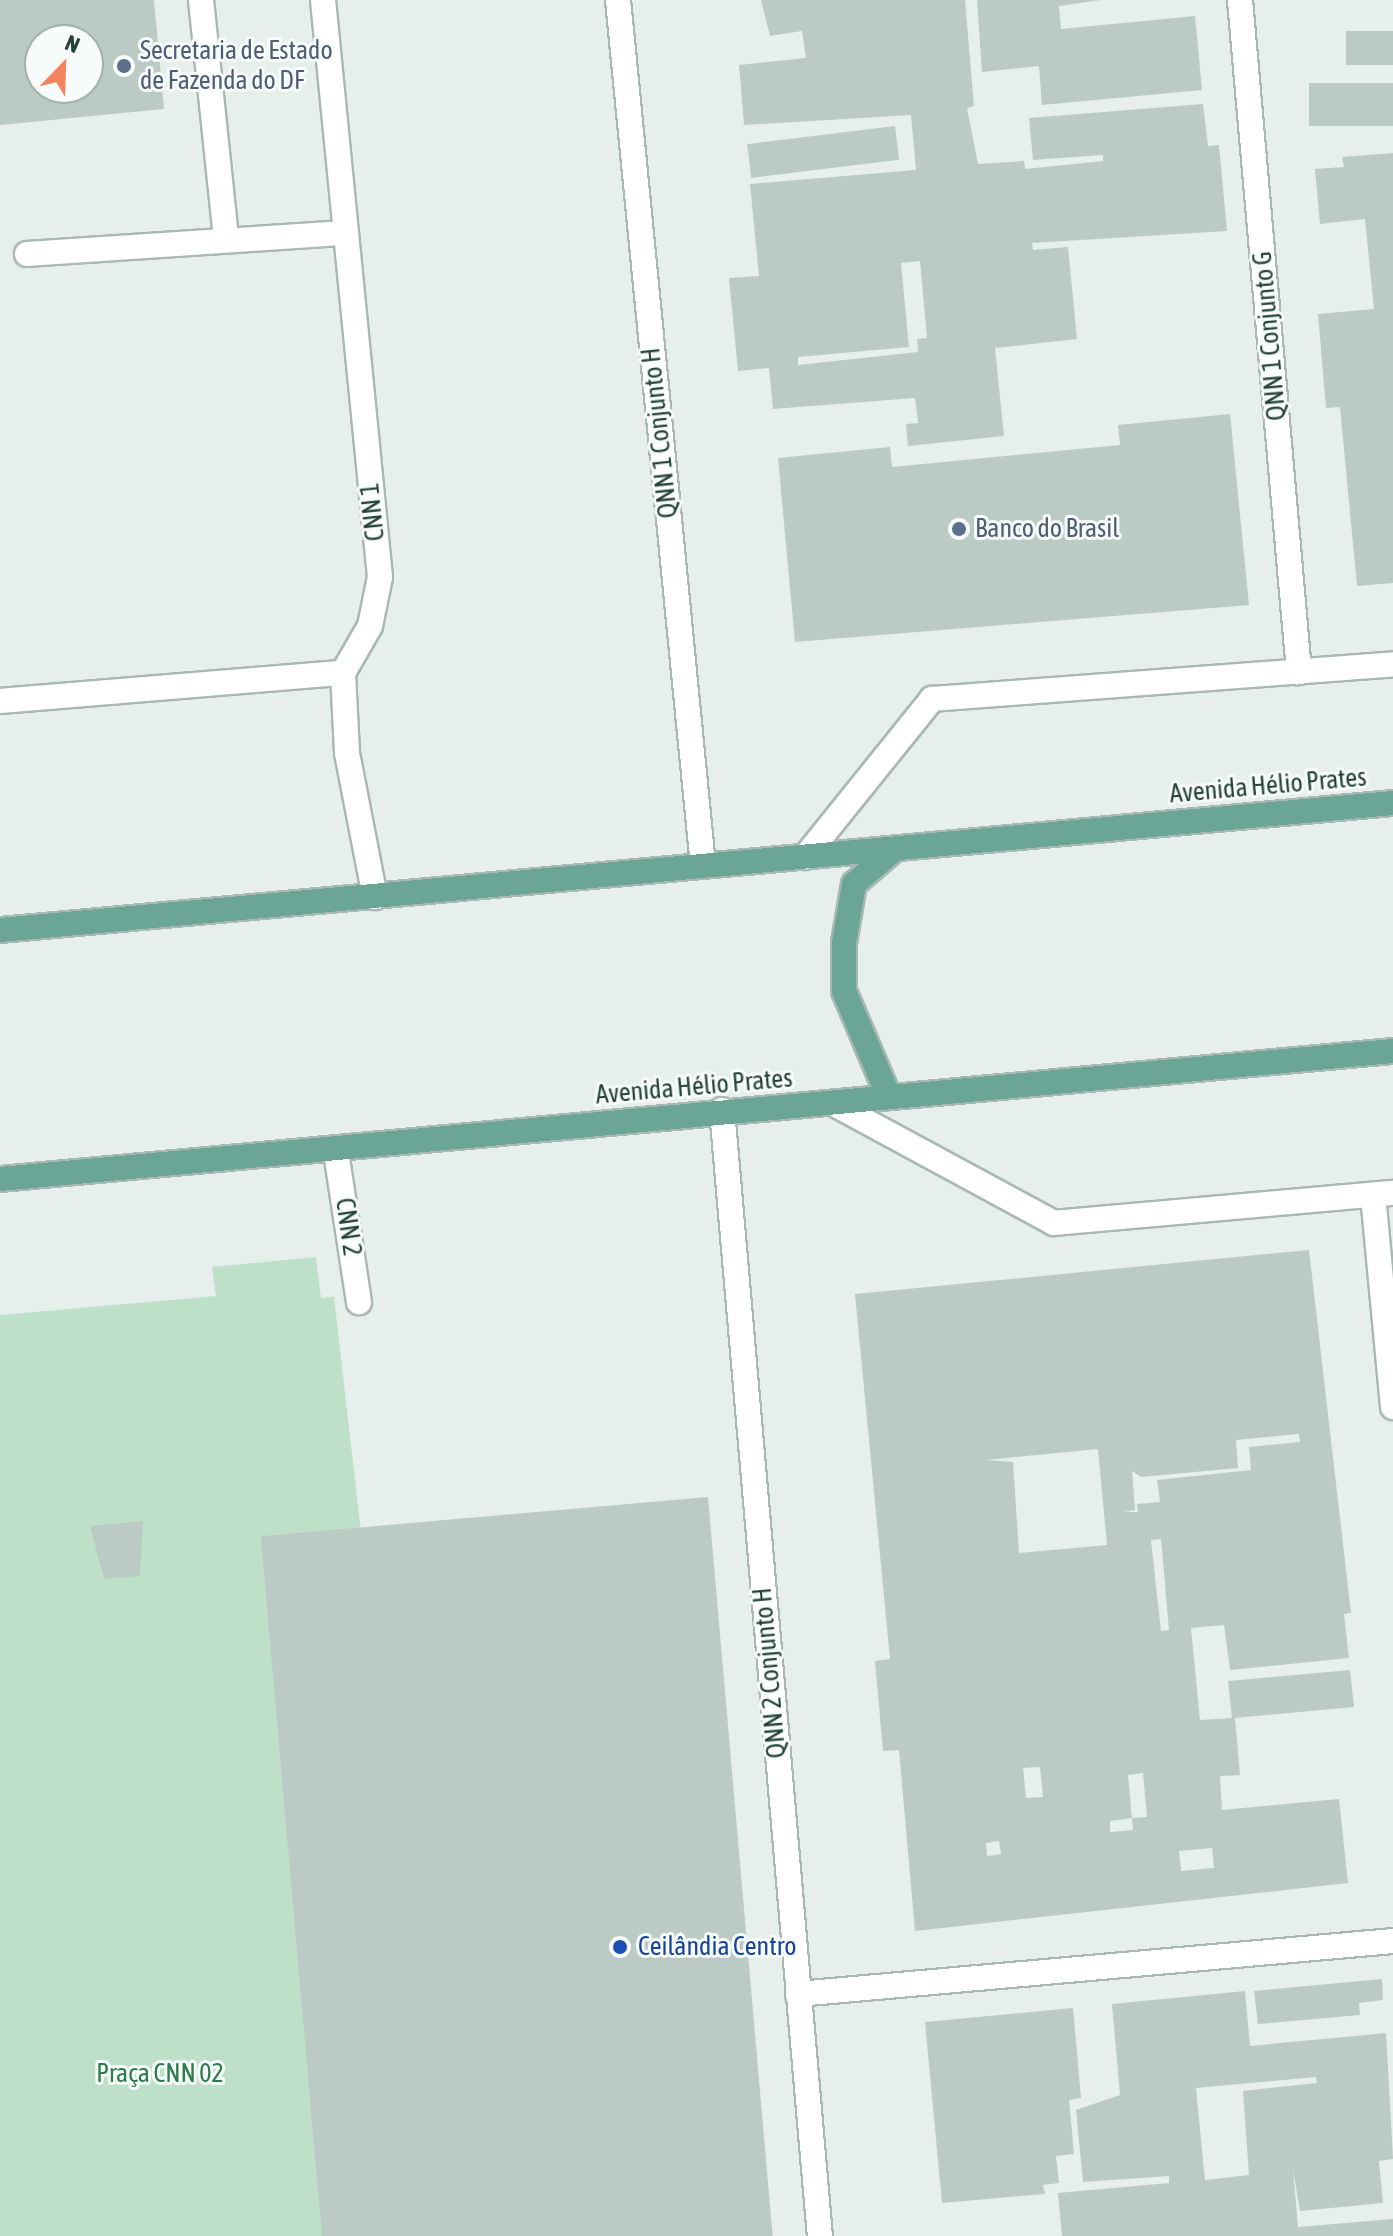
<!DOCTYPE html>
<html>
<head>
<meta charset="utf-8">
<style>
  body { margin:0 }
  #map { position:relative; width:1393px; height:2236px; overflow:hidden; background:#e6efeb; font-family:"Asap Condensed",sans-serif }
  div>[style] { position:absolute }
  .green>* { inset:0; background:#bfe0c8 }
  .building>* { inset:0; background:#bbcac4; transform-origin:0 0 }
  .roads { filter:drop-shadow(2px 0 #a8b8b2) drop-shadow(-2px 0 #a8b8b2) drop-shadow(0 2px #a8b8b2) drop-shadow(0 -2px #a8b8b2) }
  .minor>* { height:24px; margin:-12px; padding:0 12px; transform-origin:12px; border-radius:12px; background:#fff }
  .major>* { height:24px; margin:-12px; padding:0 12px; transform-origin:12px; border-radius:12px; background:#6aa596 }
  .dots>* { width:22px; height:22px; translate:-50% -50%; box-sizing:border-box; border:4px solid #f7fbf9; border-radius:50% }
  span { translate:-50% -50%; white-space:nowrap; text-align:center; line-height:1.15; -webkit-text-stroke:6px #f7fbf9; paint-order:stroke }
  .service-label { font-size:26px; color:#4e5e75 }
  .left { translate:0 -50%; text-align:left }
  .street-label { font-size:26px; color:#24423a }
  .transit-label { font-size:26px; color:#164399 }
  .park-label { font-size:26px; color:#2d7a4b }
  .north { position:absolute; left:24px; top:24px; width:80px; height:80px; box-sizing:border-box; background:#f7fbf9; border:2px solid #a3b1ad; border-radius:50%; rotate:23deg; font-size:22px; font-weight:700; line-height:32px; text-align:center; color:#24423a }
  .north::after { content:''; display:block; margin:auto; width:28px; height:36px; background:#f4845f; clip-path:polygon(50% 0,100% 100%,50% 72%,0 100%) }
</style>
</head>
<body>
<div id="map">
  <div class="green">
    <i style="clip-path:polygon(316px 1257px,321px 1298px,334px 1297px,361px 1532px,336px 2236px,0 2236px,0 1315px,216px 1296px,212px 1267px)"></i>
  </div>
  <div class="building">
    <i style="clip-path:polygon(evenodd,0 0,154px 0,164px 109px,0 125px,0 0,40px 40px,88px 40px,88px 88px,40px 88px,40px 40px)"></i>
    <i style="clip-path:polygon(evenodd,761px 0,965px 0,974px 106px,967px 108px,978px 164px,1024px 161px,1025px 169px,1103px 161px,1103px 155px,1033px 160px,1029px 118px,1203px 104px,1208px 146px,1219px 145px,1227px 231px,1032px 243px,1033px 250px,1068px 247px,1077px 339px,995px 348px,1004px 436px,908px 446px,906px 424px,918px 423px,915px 398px,773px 409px,769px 368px,738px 371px,729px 278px,759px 276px,750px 184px,916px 170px,911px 115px,744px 125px,739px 65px,806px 58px,802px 31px,770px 36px,761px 0,920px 261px,927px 338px,917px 339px,918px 352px,798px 365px,798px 357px,909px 347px,901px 263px,920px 261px)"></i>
    <i style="clip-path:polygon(977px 0,1101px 0,1059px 6px,1061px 29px,1195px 16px,1202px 90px,1042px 105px,1039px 66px,982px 72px)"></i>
    <i style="left:1393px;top:31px;width:34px;height:47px;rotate:90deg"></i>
    <i style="left:1393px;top:83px;width:43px;height:84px;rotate:90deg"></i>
    <i style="left:895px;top:126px;width:34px;height:149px;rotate:83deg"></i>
    <i style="clip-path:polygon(1393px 153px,1393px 583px,1357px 586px,1340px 407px,1326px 408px,1318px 314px,1374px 309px,1365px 219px,1320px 224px,1315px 169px,1344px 167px,1342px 157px)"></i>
    <i style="clip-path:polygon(1230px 414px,1249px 605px,795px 642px,778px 458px,890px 447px,892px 467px,1120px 445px,1118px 425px)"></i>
    <i style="clip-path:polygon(evenodd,1309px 1250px,1351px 1613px,1344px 1614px,1349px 1658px,1230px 1670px,1224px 1625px,1191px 1628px,1200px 1720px,1232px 1718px,1228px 1681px,1350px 1670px,1354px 1707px,1235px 1718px,1240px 1775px,1220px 1776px,1222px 1810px,1339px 1799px,1348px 1883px,915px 1931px,899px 1750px,883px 1751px,875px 1661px,890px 1659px,855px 1294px,1309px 1250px,1299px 1434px,1300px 1442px,1249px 1447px,1251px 1470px,1157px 1480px,1160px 1502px,1137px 1504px,1138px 1512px,1124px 1512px,1135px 1510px,1132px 1471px,1141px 1477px,1238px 1468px,1236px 1440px,1299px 1434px,1309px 1250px,1098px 1449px,1107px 1545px,1019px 1553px,1013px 1462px,986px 1460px,1098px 1449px,1309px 1250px,1161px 1539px,1169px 1630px,1161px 1631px,1151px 1540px,1161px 1539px,1309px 1250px,1040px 1767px,1043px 1797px,1026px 1798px,1023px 1768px,1040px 1767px,1309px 1250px,1143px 1773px,1147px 1817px,1132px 1818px,1133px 1830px,1110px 1832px,1110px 1821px,1132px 1818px,1128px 1775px,1143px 1773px,1309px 1250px,999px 1841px,1001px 1854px,987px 1856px,986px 1843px,999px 1841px,1309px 1250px,1212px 1848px,1214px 1868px,1181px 1871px,1179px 1851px,1212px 1848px)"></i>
    <i style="left:708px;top:1497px;width:742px;height:449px;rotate:85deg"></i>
    <i style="clip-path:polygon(143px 1521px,140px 1576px,104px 1579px,90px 1526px)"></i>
    <i style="clip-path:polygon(1382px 1979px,1383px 2000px,1359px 2003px,1360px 2015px,1258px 2024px,1254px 1991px)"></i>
    <i style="clip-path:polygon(evenodd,1245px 1991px,1250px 2046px,1386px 2033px,1393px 2159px,1379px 2161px,1383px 2203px,1300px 2211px,1293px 2170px,1298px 2227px,1393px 2219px,1393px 2236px,1062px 2236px,1058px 2193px,1169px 2183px,1169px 2176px,1083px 2182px,1076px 2110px,1120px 2095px,1112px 2004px,1245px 1991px,1316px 2077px,1317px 2083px,1243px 2091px,1249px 2175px,1205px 2180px,1196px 2088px,1316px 2077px)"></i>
    <i style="clip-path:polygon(1073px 2008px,1081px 2098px,1069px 2100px,1074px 2154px,1056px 2156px,1059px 2183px,1043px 2185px,1045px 2194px,942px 2203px,925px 2022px)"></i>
  </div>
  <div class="roads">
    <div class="minor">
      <i style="left:201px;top:0;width:239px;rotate:84deg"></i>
      <i style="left:323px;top:0;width:580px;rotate:84.36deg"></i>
      <i style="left:380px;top:577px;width:50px;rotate:101.5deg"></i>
      <i style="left:370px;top:626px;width:54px;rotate:119.9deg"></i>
      <i style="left:618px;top:0;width:870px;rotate:84.39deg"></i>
      <i style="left:1240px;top:0;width:675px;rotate:84.98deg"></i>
      <i style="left:27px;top:254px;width:318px;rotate:-3.8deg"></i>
      <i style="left:343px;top:673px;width:80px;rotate:87.1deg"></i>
      <i style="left:347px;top:753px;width:147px;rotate:79deg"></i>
      <i style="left:0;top:701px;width:344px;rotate:-4.7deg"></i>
      <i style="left:805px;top:857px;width:203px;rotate:-51.2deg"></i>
      <i style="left:932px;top:699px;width:462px;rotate:-4.3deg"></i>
      <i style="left:834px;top:1104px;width:250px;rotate:28.4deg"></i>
      <i style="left:1054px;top:1223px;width:340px;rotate:-5.1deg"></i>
      <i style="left:722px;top:1110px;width:1130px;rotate:85.03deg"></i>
      <i style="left:336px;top:1152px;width:152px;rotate:81.3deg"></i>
      <i style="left:1373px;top:1195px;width:213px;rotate:84.6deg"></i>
      <i style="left:798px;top:1994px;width:597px;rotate:-5.09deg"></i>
    </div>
    <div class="major">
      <i style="left:0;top:930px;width:1399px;rotate:-5.21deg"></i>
      <i style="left:889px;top:1097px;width:115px;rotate:-113deg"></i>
      <i style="left:844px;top:991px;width:48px;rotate:-90deg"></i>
      <i style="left:844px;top:943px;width:60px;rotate:-80.4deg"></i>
      <i style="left:854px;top:884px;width:55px;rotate:-40.6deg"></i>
      <i style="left:0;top:1179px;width:1399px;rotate:-5.25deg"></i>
    </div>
  </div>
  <div class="dots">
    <i style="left:124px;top:66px;background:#5c6f8a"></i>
    <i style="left:959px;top:529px;background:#5c6f8a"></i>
    <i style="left:620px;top:1947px;background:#1a4fb4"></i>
  </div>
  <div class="service-label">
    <span class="left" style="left:140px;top:66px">Secretaria de Estado<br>de Fazenda do DF</span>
    <span class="left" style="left:975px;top:529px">Banco do Brasil</span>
  </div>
  <div class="street-label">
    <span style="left:1270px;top:336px;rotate:-95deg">QNN 1 Conjunto G</span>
    <span style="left:660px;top:433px;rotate:-96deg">QNN 1 Conjunto H</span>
    <span style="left:373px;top:512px;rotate:-96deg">CNN 1</span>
    <span style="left:1268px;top:786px;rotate:-5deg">Avenida Hélio Prates</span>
    <span style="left:694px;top:1087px;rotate:-5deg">Avenida Hélio Prates</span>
    <span style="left:348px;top:1227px;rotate:82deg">CNN 2</span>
    <span style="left:770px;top:1673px;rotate:-95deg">QNN 2 Conjunto H</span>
  </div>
  <div class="transit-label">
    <span class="left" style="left:638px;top:1947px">Ceilândia Centro</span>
  </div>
  <div class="park-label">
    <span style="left:160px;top:2074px">Praça CNN 02</span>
  </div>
  <div class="north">N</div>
</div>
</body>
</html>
